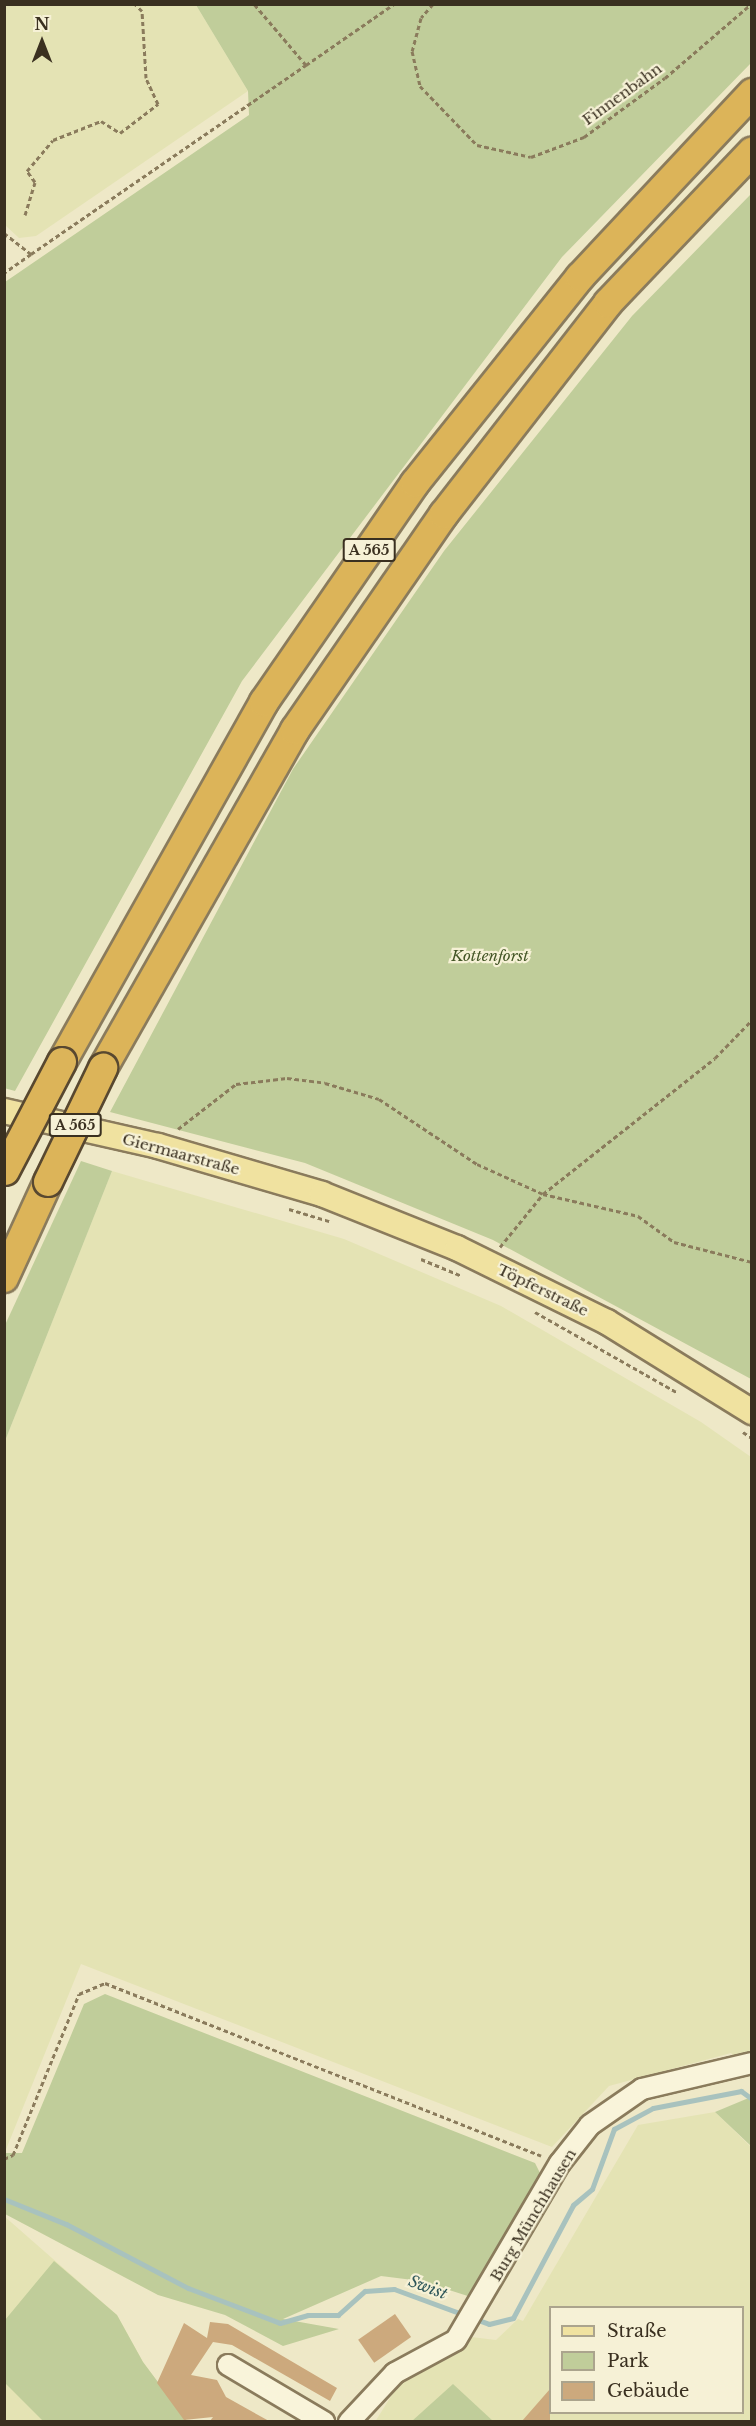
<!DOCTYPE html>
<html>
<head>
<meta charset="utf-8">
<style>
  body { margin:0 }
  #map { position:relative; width:756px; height:2426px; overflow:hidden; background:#eee8c7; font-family:"Libre Baskerville",serif }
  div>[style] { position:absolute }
  .farmland>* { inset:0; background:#e4e3b4 }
  .green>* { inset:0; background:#c0cd9a }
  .stream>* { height:5px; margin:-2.5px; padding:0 2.5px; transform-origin:2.5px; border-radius:2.5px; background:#a8c2be }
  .building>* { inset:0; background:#cca97d; transform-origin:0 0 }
  .path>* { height:3px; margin-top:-1.5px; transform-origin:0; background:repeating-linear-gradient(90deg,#8a7b5c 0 4.5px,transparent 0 7.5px) }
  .roads { filter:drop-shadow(2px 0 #8a7b5c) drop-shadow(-2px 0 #8a7b5c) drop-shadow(0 2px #8a7b5c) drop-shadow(0 -2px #8a7b5c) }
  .minor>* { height:20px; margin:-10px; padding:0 10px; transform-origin:10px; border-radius:10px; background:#f9f4da }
  .major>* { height:24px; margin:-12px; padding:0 12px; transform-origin:12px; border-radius:12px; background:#f0e2a0 }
  .highway>* { height:28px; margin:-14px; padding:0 14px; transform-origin:14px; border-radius:14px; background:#dcb459 }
  .bridges { filter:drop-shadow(2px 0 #584830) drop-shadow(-2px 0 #584830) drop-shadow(0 2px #584830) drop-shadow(0 -2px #584830) }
  .highway-bridge>* { height:28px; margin:-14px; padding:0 14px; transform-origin:14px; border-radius:14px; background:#dcb459 }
  span { translate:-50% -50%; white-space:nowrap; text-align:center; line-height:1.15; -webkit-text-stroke:4.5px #f6f1d6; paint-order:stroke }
  .shield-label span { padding:2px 4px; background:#f6f1d6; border:2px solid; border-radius:4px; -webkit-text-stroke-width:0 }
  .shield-label { font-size:14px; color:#3a3020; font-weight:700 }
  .street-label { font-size:15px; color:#3a3020 }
  .park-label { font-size:15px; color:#445626; font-style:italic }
  .water-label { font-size:16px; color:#2f575a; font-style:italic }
  .frame { position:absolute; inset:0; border:6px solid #3a3020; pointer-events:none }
  .legend { position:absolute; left:549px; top:2306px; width:195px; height:108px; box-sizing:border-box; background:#f6f1d6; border:2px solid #aba48d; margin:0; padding:8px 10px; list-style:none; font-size:18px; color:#3a3020 }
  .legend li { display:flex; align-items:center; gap:12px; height:30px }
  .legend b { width:30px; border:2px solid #aba48d }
  .north { position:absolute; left:12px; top:12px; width:60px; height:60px; -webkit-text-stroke:4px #f6f1d6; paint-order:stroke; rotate:0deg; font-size:16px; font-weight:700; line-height:24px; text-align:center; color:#3a3020 }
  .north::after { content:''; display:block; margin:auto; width:21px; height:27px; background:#3a3020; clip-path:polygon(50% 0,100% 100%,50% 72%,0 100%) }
</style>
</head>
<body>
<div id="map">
  <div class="farmland">
    <i style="clip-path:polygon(5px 5px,196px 5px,248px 91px,36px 236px,19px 238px,5px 225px)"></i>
    <i style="clip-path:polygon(112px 1171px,344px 1239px,501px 1306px,701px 1422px,751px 1457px,751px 2076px,731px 2053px,609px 2086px,552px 2147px,81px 1964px,5px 2152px,5px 1441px)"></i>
    <i style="clip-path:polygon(evenodd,715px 2112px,751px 2147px,751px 2421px,375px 2422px,403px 2377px,465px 2347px,471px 2337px,496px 2340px,518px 2319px,523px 2321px,638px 2125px,715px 2112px,550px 2308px,742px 2308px,742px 2412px,550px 2412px,550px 2308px)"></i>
    <i style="clip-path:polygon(4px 2216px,117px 2315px,143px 2362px,187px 2421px,5px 2421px)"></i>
  </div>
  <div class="green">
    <i style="clip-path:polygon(196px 5px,751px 5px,751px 63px,562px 257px,242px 681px,15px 1091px,4px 1088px,5px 282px,249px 115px,248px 91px)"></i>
    <i style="clip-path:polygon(751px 194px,751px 1379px,493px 1240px,305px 1163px,110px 1112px,293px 769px,444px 551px,632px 316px)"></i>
    <i style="clip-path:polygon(81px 1161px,112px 1171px,5px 1441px,5px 1325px)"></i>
    <i style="clip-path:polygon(105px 1994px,535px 2163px,543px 2179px,474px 2298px,421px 2281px,381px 2276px,283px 2319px,339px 2329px,283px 2346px,225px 2315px,158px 2295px,5px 2214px,4px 2153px,22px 2153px,84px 2004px)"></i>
    <i style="clip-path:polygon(751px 2097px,751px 2146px,715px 2112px)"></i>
    <i style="clip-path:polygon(54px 2261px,117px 2315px,143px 2362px,187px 2421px,43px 2421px,5px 2383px,5px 2320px)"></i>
    <i style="clip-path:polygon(453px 2384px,493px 2421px,412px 2421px)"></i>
  </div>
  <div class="stream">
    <i style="left:4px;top:2199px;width:67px;rotate:22deg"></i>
    <i style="left:66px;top:2224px;width:138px;rotate:27.7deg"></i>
    <i style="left:188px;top:2288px;width:98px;rotate:20.8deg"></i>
    <i style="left:280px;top:2323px;width:29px;rotate:-16deg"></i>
    <i style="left:308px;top:2315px;width:30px"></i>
    <i style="left:338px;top:2315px;width:36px;rotate:-42deg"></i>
    <i style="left:365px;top:2291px;width:29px;rotate:-4deg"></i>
    <i style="left:394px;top:2289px;width:101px;rotate:20.2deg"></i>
    <i style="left:489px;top:2324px;width:25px;rotate:-14deg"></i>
    <i style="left:513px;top:2318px;width:128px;rotate:-62deg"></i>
    <i style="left:573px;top:2205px;width:25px;rotate:-40deg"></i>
    <i style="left:592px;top:2189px;width:64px;rotate:-69.9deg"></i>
    <i style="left:614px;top:2129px;width:44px;rotate:-28.3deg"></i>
    <i style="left:653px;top:2108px;width:90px;rotate:-10.9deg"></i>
    <i style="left:741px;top:2091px;width:14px;rotate:36deg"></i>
  </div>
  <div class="building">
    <i style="left:395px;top:2314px;width:28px;height:45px;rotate:55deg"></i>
    <i style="clip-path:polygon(210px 2322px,228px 2324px,337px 2388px,330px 2401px,232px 2345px,213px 2342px,191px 2375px,217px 2380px,226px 2397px,269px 2421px,210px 2421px,213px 2417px,184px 2420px,157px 2383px,184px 2323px,207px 2338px)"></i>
    <i style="clip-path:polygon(550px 2389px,550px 2421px,522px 2421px)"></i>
  </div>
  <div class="path">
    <i style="left:433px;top:4px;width:18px;rotate:131deg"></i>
    <i style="left:421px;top:18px;width:34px;rotate:105deg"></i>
    <i style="left:412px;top:51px;width:36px;rotate:77deg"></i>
    <i style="left:420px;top:86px;width:82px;rotate:46deg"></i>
    <i style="left:477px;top:145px;width:55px;rotate:12.5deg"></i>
    <i style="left:531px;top:157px;width:57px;rotate:-20.7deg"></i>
    <i style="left:584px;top:137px;width:100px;rotate:-36.1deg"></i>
    <i style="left:665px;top:78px;width:113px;rotate:-40.7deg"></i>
    <i style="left:306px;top:65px;width:107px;rotate:-34.7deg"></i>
    <i style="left:25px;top:215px;width:34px;rotate:-73deg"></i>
    <i style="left:35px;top:182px;width:14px;rotate:-126deg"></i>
    <i style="left:27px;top:171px;width:40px;rotate:-50deg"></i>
    <i style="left:53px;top:140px;width:52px;rotate:-21.6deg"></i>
    <i style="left:101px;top:121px;width:22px;rotate:32deg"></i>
    <i style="left:120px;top:133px;width:48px;rotate:-37.3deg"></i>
    <i style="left:158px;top:104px;width:29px;rotate:-115deg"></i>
    <i style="left:146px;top:78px;width:67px;rotate:-93.4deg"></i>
    <i style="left:142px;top:11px;width:10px;rotate:-135deg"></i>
    <i style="left:4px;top:233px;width:34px;rotate:38deg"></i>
    <i style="left:31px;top:254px;width:33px;rotate:145deg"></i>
    <i style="left:31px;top:254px;width:334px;rotate:-34.5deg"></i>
    <i style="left:306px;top:65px;width:80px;rotate:-130.4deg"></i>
    <i style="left:178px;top:1129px;width:73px;rotate:-37.8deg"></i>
    <i style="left:236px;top:1084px;width:51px;rotate:-6.7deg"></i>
    <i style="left:287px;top:1078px;width:38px;rotate:7deg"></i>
    <i style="left:325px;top:1083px;width:56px;rotate:16.5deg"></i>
    <i style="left:379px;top:1099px;width:118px;rotate:33.6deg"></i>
    <i style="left:477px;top:1164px;width:72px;rotate:24.4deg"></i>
    <i style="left:543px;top:1194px;width:98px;rotate:13deg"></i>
    <i style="left:638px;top:1216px;width:44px;rotate:35.8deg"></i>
    <i style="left:674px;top:1242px;width:81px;rotate:14.4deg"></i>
    <i style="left:289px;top:1209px;width:42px;rotate:16.7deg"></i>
    <i style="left:500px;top:1247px;width:68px;rotate:-50.9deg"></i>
    <i style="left:543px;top:1194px;width:219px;rotate:-38.3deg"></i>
    <i style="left:715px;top:1058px;width:53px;rotate:-45.8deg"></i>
    <i style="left:421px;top:1259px;width:44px;rotate:22.5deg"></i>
    <i style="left:535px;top:1312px;width:164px;rotate:29.5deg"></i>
    <i style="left:743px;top:1432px;width:11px;rotate:34deg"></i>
    <i style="left:4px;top:2159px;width:10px;rotate:-24deg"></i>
    <i style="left:13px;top:2155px;width:174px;rotate:-67.7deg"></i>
    <i style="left:79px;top:1994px;width:28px;rotate:-23deg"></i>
    <i style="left:105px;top:1983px;width:469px;rotate:21.6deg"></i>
  </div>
  <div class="roads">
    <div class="minor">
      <i style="left:228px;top:2365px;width:112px;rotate:30.7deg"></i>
      <i style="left:349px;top:2422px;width:67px;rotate:-46.8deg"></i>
      <i style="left:395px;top:2373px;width:69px;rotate:-28.4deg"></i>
      <i style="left:456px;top:2340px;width:205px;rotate:-59.6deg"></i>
      <i style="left:560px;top:2163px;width:48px;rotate:-51.7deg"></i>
      <i style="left:590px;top:2125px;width:63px;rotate:-34.7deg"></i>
      <i style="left:642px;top:2089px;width:113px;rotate:-13.3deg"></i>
    </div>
    <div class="major">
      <i style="left:4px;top:1111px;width:158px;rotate:12.8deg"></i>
      <i style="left:158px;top:1146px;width:171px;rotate:16.3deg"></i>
      <i style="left:322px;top:1194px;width:145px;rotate:21.8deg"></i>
      <i style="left:457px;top:1248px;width:167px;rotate:26.3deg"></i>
      <i style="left:607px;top:1322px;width:171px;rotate:31.8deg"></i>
    </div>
    <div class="highway">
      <i style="left:62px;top:1062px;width:413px;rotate:-60.7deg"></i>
      <i style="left:264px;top:702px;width:266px;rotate:-55.4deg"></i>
      <i style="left:415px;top:483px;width:264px;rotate:-51.3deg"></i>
      <i style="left:580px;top:277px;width:252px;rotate:-46.9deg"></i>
      <i style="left:103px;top:1068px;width:389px;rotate:-60.4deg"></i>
      <i style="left:295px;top:730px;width:262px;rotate:-55.4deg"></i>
      <i style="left:444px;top:514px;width:267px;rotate:-52.1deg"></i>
      <i style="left:608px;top:303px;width:209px;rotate:-46.4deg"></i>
      <i style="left:4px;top:1278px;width:106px;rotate:-65.4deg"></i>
    </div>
  </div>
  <div class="bridges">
    <div class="highway-bridge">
      <i style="left:5px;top:1171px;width:123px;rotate:-62.4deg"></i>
      <i style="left:48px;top:1182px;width:127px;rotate:-64.2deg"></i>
    </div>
  </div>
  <div class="shield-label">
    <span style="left:369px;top:550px">A 565</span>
    <span style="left:75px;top:1125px">A 565</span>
  </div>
  <div class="street-label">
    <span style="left:622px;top:94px;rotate:-36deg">Finnenbahn</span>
    <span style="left:181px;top:1154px;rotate:15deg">Giermaarstraße</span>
    <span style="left:543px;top:1290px;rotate:26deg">Töpferstraße</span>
    <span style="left:533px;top:2215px;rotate:-59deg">Burg Münchhausen</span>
  </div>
  <div class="park-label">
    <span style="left:490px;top:956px">Kottenforst</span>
  </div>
  <div class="water-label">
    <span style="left:428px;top:2287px;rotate:21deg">Swist</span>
  </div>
  <div class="frame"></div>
  <ul class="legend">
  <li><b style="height:8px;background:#f0e2a0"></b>Straße</li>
  <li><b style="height:16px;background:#c0cd9a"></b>Park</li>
  <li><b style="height:16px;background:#cca97d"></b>Gebäude</li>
  </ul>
  <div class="north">N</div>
</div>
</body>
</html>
